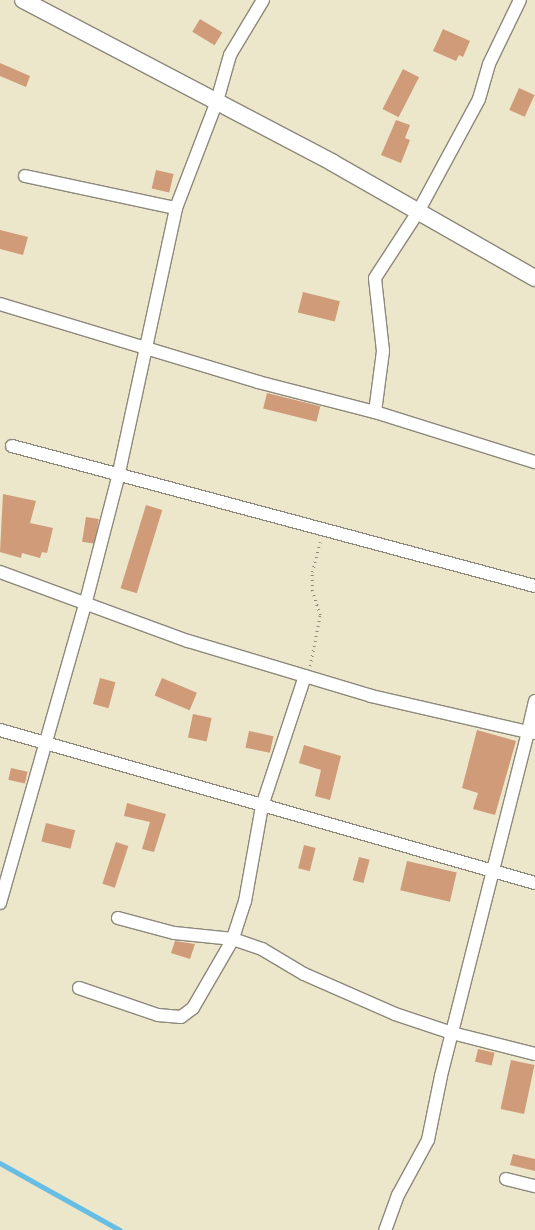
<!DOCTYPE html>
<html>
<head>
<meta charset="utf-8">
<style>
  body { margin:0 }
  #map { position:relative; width:535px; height:1230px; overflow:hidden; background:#ece6cb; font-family:"IM FELL Great Primer",serif }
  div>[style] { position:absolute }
  .stream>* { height:4.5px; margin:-2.25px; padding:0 2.25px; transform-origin:2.25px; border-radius:2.25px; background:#67bee4 }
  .building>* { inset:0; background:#d09b79; transform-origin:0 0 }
  .path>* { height:2.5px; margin-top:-1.25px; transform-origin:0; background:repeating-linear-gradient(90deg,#8c887b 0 1px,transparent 0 5px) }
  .roads { filter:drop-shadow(1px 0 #8c887b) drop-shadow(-1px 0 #8c887b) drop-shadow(0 1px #8c887b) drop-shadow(0 -1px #8c887b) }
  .minor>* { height:12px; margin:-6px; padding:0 6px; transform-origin:6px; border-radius:6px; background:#fff }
  .tertiary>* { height:16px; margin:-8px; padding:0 8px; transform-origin:8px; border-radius:8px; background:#fff }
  span { translate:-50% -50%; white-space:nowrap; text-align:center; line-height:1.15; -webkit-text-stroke:4px #f7f3e8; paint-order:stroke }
</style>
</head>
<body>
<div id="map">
  <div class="stream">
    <i style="left:0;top:1163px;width:137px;rotate:29.2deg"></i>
  </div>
  <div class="building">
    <i style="left:200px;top:19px;width:26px;height:15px;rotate:31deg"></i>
    <i style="clip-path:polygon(443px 29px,470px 41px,463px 57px,459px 55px,456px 61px,433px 51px)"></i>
    <i style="clip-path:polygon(0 63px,30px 76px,26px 87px,0 76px)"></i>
    <i style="left:403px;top:69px;width:18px;height:45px;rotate:27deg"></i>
    <i style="left:519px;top:88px;width:17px;height:24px;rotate:24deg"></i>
    <i style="clip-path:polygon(396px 120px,410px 125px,405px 138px,410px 140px,401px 163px,381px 155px)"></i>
    <i style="left:156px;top:170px;width:18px;height:19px;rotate:13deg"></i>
    <i style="clip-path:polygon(0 230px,28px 237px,23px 255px,0 249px)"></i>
    <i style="left:303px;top:292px;width:38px;height:21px;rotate:14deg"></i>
    <i style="left:267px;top:393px;width:55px;height:16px;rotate:14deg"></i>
    <i style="clip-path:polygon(3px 494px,36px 501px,30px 523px,53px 528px,47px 553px,42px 552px,40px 558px,22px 553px,21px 558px,0 552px)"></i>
    <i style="left:146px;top:505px;width:17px;height:87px;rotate:17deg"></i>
    <i style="left:86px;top:517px;width:13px;height:25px;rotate:9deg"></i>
    <i style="left:100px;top:678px;width:16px;height:27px;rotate:15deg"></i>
    <i style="left:162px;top:678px;width:38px;height:19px;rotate:23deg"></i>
    <i style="left:193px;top:714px;width:19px;height:24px;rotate:12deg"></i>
    <i style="clip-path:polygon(477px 730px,516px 741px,495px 815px,473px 809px,478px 793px,462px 788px)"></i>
    <i style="left:249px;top:731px;width:25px;height:17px;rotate:12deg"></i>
    <i style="clip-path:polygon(304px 745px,341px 756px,330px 800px,315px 796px,321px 770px,299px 763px)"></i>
    <i style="left:11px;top:768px;width:17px;height:12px;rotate:13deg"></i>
    <i style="clip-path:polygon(127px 803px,166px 814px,154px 852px,142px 849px,150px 822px,124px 816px)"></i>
    <i style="left:46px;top:823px;width:30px;height:19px;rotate:14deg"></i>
    <i style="left:116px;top:842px;width:13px;height:44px;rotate:18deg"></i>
    <i style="left:304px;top:845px;width:12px;height:24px;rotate:14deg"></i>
    <i style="left:359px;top:857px;width:11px;height:24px;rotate:15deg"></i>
    <i style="left:407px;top:861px;width:51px;height:30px;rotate:13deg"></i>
    <i style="clip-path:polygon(175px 941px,195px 944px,190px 959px,171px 953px)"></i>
    <i style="left:478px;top:1049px;width:17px;height:13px;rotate:13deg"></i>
    <i style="left:511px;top:1060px;width:24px;height:50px;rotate:12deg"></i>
    <i style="clip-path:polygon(513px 1154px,535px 1159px,535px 1171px,510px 1165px)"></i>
  </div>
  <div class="path">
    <i style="left:310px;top:666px;width:52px;rotate:-78.9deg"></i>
    <i style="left:320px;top:615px;width:25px;rotate:-108deg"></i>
    <i style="left:312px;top:591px;width:19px;rotate:-90deg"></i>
    <i style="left:312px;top:572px;width:31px;rotate:-75deg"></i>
  </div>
  <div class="roads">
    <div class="minor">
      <i style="left:25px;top:176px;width:154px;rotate:12deg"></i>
      <i style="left:0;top:304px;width:270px;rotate:16.8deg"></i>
      <i style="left:258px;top:382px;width:121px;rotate:14.4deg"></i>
      <i style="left:375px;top:412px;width:168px;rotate:17.4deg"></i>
      <i style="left:375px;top:412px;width:62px;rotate:-82.5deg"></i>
      <i style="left:383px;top:351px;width:73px;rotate:-96.3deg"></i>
      <i style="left:375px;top:278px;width:79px;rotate:-56.9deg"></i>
      <i style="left:418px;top:212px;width:128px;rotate:-61.6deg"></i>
      <i style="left:479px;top:99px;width:36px;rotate:-74deg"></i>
      <i style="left:489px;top:64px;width:71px;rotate:-64.2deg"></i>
      <i style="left:12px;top:446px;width:541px;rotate:14.99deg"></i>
      <i style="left:0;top:572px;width:200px;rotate:20.2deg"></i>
      <i style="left:188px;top:641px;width:191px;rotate:16.7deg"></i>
      <i style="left:371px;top:696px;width:161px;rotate:12.9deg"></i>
      <i style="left:528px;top:732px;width:355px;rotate:104.2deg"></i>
      <i style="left:441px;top:1076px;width:65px;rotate:101.5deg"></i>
      <i style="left:428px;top:1140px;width:63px;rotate:118.6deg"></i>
      <i style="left:398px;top:1195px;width:37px;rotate:110deg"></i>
      <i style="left:305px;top:676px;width:137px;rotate:108.3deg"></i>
      <i style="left:262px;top:806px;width:97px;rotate:100.1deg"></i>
      <i style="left:245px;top:901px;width:40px;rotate:108deg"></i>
      <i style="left:233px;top:939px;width:31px;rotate:19deg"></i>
      <i style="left:262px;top:949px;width:49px;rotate:30.8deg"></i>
      <i style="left:304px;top:974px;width:99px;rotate:23.7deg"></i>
      <i style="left:395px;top:1014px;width:60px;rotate:18.4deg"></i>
      <i style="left:452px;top:1033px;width:86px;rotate:14.2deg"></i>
      <i style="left:535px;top:701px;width:32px;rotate:103deg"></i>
      <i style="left:528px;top:732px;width:7px;rotate:8deg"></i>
      <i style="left:0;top:730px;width:556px;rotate:15.96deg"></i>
      <i style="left:0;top:903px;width:310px;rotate:-74.1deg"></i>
      <i style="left:85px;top:605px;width:132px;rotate:-75.5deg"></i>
      <i style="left:118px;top:477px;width:275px;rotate:-77.8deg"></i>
      <i style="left:176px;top:208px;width:115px;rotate:-69deg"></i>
      <i style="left:217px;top:101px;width:48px;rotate:-74.2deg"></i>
      <i style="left:230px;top:55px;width:64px;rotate:-59deg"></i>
      <i style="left:79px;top:988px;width:83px;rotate:18.9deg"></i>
      <i style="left:158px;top:1015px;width:23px;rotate:5deg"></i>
      <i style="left:181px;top:1017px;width:15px;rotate:-37deg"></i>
      <i style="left:193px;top:1008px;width:80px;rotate:-59.9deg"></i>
      <i style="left:233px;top:939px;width:59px;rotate:-174.2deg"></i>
      <i style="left:174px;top:933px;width:58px;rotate:-165deg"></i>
      <i style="left:506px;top:1179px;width:30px;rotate:14deg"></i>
    </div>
    <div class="tertiary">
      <i style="left:23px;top:0;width:350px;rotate:27.7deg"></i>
      <i style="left:333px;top:163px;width:232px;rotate:29.7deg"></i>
    </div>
  </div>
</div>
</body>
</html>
